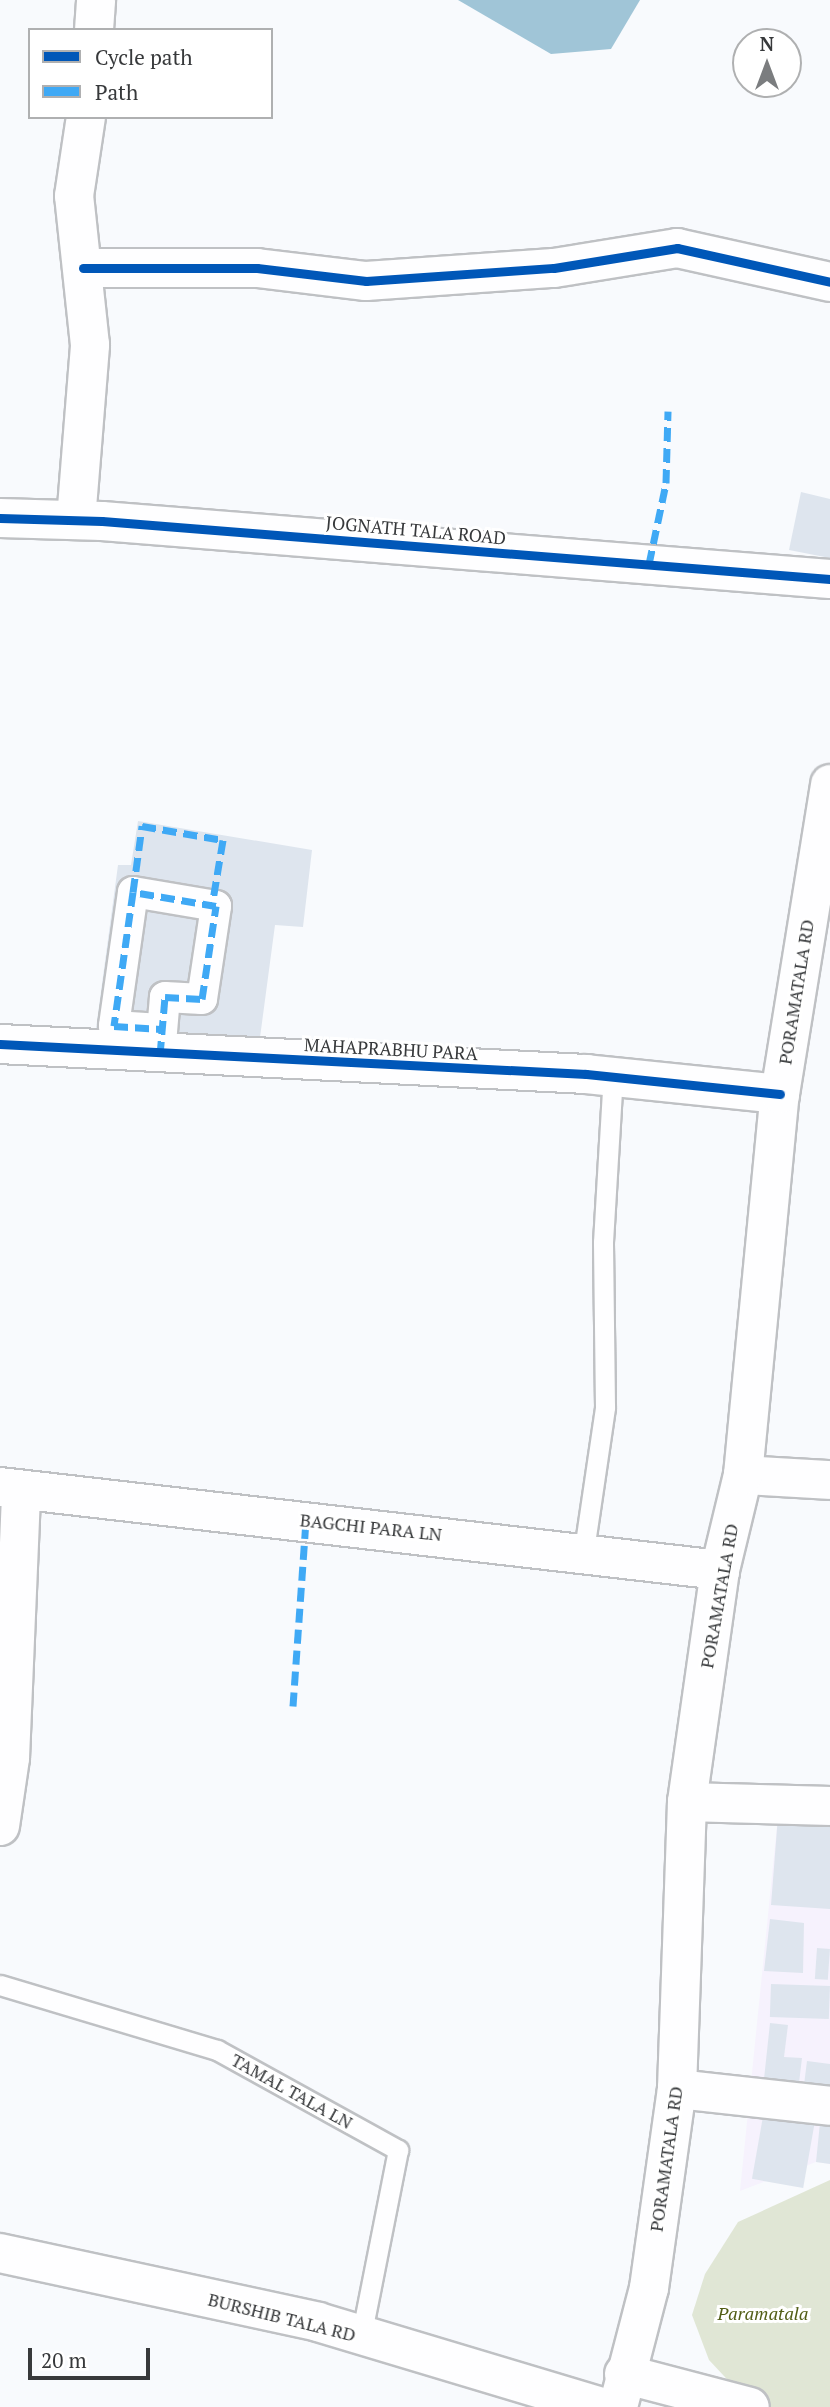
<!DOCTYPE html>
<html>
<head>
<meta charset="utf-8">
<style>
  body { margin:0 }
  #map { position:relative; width:830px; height:2407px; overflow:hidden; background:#f8fafd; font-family:"PT Serif",serif }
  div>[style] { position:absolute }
  .commercial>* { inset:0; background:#f6f2fd }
  .green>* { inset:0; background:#e0e6d5 }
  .water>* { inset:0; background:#a0c5d7 }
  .building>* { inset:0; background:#dee5ee; transform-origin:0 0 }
  .roads { filter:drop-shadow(2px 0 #bfc1c4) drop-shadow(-2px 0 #bfc1c4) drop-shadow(0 2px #bfc1c4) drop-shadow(0 -2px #bfc1c4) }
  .service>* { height:19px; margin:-9.5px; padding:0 9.5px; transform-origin:9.5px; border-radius:9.5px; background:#fefeff }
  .pedestrian>* { height:30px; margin:-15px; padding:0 15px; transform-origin:15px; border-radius:15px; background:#fefeff }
  .minor>* { height:38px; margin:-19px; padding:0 19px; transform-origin:19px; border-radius:19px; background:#fefeff }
  .tertiary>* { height:38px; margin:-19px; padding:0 19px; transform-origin:19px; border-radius:19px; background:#fefeff }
  .secondary>* { height:38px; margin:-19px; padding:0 19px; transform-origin:19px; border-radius:19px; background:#fefeff }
  .quiet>* { height:7px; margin-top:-3.5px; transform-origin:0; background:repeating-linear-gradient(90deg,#3fa9f5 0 14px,transparent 0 21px) }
  .cycleway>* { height:9px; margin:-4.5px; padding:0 4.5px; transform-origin:4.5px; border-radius:4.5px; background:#0057b8 }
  span { translate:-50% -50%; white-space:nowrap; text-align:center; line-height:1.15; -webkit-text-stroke:6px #fff; paint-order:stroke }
  .street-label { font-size:18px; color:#37393b }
  .park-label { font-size:18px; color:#525e16; font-style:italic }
  .legend { position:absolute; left:28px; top:28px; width:245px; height:91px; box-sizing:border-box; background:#fff; border:2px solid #afb0b1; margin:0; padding:9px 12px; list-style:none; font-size:21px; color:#37393b }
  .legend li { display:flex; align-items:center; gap:14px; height:35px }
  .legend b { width:35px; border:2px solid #afb0b1 }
  .north { position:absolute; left:732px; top:28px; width:70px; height:70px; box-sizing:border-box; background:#fff; border:2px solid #afb0b1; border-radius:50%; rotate:0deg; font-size:19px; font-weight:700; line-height:28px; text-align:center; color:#37393b }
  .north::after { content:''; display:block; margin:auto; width:24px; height:32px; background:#7b7d7f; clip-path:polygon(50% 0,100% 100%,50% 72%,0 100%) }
  .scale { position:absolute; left:28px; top:2348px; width:122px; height:32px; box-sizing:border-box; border:4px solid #37393b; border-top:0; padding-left:9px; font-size:21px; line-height:24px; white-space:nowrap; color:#37393b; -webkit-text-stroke:5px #fff; paint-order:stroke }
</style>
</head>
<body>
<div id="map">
  <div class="commercial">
    <i style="clip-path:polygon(778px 1816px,830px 1816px,830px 2164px,816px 2162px,740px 2191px)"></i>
  </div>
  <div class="green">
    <i style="clip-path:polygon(830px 2180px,830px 2407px,753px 2407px,709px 2360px,692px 2315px,705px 2274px,738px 2222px)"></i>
  </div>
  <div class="water">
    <i style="clip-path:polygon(458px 0,640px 0,611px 49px,551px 54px)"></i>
  </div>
  <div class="building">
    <i style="clip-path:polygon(801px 492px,830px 499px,830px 558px,789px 550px)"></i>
    <i style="clip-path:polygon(138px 821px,312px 850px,303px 927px,275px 925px,259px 1045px,95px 1036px,118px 865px,131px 865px)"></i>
    <i style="clip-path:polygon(778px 1816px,830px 1817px,830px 1909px,771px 1905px)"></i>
    <i style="clip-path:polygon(770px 1919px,804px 1923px,803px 1973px,764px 1971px)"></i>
    <i style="left:817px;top:1948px;width:13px;height:31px;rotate:4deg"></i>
    <i style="left:771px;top:1984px;width:59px;height:33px;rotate:2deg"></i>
    <i style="clip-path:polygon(770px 2023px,788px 2025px,784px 2057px,802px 2058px,799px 2083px,764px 2079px)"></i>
    <i style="clip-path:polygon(807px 2061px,830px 2064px,830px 2097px,803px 2093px)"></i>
    <i style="left:765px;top:2105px;width:52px;height:75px;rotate:10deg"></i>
    <i style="clip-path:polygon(821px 2113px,830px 2114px,830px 2164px,816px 2162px)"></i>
  </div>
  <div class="roads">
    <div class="service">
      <i style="left:584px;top:1550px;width:145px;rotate:-81.6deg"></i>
      <i style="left:605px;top:1407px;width:165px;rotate:-90.7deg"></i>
      <i style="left:603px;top:1242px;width:166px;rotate:-86.6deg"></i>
      <i style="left:0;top:1985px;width:227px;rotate:16.7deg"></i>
      <i style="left:217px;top:2050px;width:207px;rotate:28.9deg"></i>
      <i style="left:398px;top:2150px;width:191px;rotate:101.2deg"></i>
    </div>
    <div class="pedestrian">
      <i style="left:160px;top:1055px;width:58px;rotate:-85.1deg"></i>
      <i style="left:165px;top:997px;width:37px;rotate:3deg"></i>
      <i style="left:202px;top:999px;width:94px;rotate:-81.4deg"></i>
      <i style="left:216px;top:906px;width:84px;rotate:-170.4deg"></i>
      <i style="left:133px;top:892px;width:135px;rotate:98.1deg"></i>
      <i style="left:114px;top:1026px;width:47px;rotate:3.7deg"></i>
    </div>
    <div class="minor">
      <i style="left:94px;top:30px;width:30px;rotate:-86deg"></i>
      <i style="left:83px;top:268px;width:174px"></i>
      <i style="left:257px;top:268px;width:110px;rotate:6.8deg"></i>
      <i style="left:366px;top:281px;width:188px;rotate:-4deg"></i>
      <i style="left:554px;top:268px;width:125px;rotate:-9.2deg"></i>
      <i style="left:677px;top:248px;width:157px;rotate:12.5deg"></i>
      <i style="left:0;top:518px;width:102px;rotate:1.7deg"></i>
      <i style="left:102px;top:521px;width:730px;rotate:4.56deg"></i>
      <i style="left:76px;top:520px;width:176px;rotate:-85.4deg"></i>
      <i style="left:90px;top:345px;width:150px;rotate:-96.1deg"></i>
      <i style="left:74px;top:196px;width:80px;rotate:-81.4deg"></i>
      <i style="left:0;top:1044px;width:587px;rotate:2.93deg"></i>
      <i style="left:586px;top:1074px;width:195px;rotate:5.9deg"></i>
      <i style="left:0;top:1487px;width:725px;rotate:6.58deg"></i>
      <i style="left:687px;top:1802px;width:143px;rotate:1.6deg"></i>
      <i style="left:0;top:1826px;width:69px;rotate:-81.6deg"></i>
      <i style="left:10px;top:1758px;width:266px;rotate:-87.6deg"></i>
      <i style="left:677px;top:2089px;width:154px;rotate:6.3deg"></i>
    </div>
    <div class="tertiary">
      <i style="left:743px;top:1475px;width:87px;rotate:3.3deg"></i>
    </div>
    <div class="secondary">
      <i style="left:0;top:2253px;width:325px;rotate:12.2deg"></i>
      <i style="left:318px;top:2322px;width:295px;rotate:16.7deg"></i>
      <i style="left:624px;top:2374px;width:130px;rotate:14.7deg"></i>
      <i style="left:618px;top:2407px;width:123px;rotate:-75.4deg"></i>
      <i style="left:649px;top:2288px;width:201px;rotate:-82deg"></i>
      <i style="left:677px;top:2089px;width:287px;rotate:-88deg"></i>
      <i style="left:687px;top:1802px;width:234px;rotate:-81.9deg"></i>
      <i style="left:720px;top:1570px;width:98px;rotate:-76.4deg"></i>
      <i style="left:743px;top:1475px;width:383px;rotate:-84.5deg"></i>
      <i style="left:780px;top:1094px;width:314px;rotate:-80.8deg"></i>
    </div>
  </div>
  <div class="quiet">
    <i style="left:649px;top:564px;width:83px;rotate:-78.1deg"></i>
    <i style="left:666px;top:483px;width:72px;rotate:-88.4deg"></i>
    <i style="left:133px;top:892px;width:67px;rotate:-82.2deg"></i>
    <i style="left:142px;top:826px;width:82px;rotate:9.8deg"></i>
    <i style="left:223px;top:840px;width:67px;rotate:99.5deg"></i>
    <i style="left:160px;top:1055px;width:58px;rotate:-85.1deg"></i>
    <i style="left:165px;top:997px;width:37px;rotate:3deg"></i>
    <i style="left:202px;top:999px;width:94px;rotate:-81.4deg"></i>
    <i style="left:216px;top:906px;width:84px;rotate:-170.4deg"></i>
    <i style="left:133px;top:892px;width:135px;rotate:98.1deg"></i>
    <i style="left:114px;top:1026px;width:47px;rotate:3.7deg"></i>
    <i style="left:293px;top:1706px;width:187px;rotate:-86deg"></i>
  </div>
  <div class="cycleway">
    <i style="left:83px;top:268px;width:174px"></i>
    <i style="left:257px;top:268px;width:110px;rotate:6.8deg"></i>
    <i style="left:366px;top:281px;width:188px;rotate:-4deg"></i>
    <i style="left:554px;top:268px;width:125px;rotate:-9.2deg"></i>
    <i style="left:677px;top:248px;width:157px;rotate:12.5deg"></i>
    <i style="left:0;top:518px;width:102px;rotate:1.7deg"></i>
    <i style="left:102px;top:521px;width:730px;rotate:4.56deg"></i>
    <i style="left:0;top:1044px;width:587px;rotate:2.93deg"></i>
    <i style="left:586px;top:1074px;width:195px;rotate:5.9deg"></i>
  </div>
  <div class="street-label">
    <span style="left:416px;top:530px;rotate:5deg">JOGNATH TALA ROAD</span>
    <span style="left:796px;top:992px;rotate:-81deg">PORAMATALA RD</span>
    <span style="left:391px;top:1049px;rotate:3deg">MAHAPRABHU PARA</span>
    <span style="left:371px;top:1527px;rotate:6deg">BAGCHI PARA LN</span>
    <span style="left:719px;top:1596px;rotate:-80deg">PORAMATALA RD</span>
    <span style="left:292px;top:2091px;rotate:29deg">TAMAL TALA LN</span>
    <span style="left:666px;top:2159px;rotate:-82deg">PORAMATALA RD</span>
    <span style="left:282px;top:2317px;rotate:14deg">BURSHIB TALA RD</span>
  </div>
  <div class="park-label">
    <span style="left:763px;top:2313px">Paramatala</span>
  </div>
  <ul class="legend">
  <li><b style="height:9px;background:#0057b8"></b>Cycle path</li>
  <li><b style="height:9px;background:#3fa9f5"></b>Path</li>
  </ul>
  <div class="north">N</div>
  <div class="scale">20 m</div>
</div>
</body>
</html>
